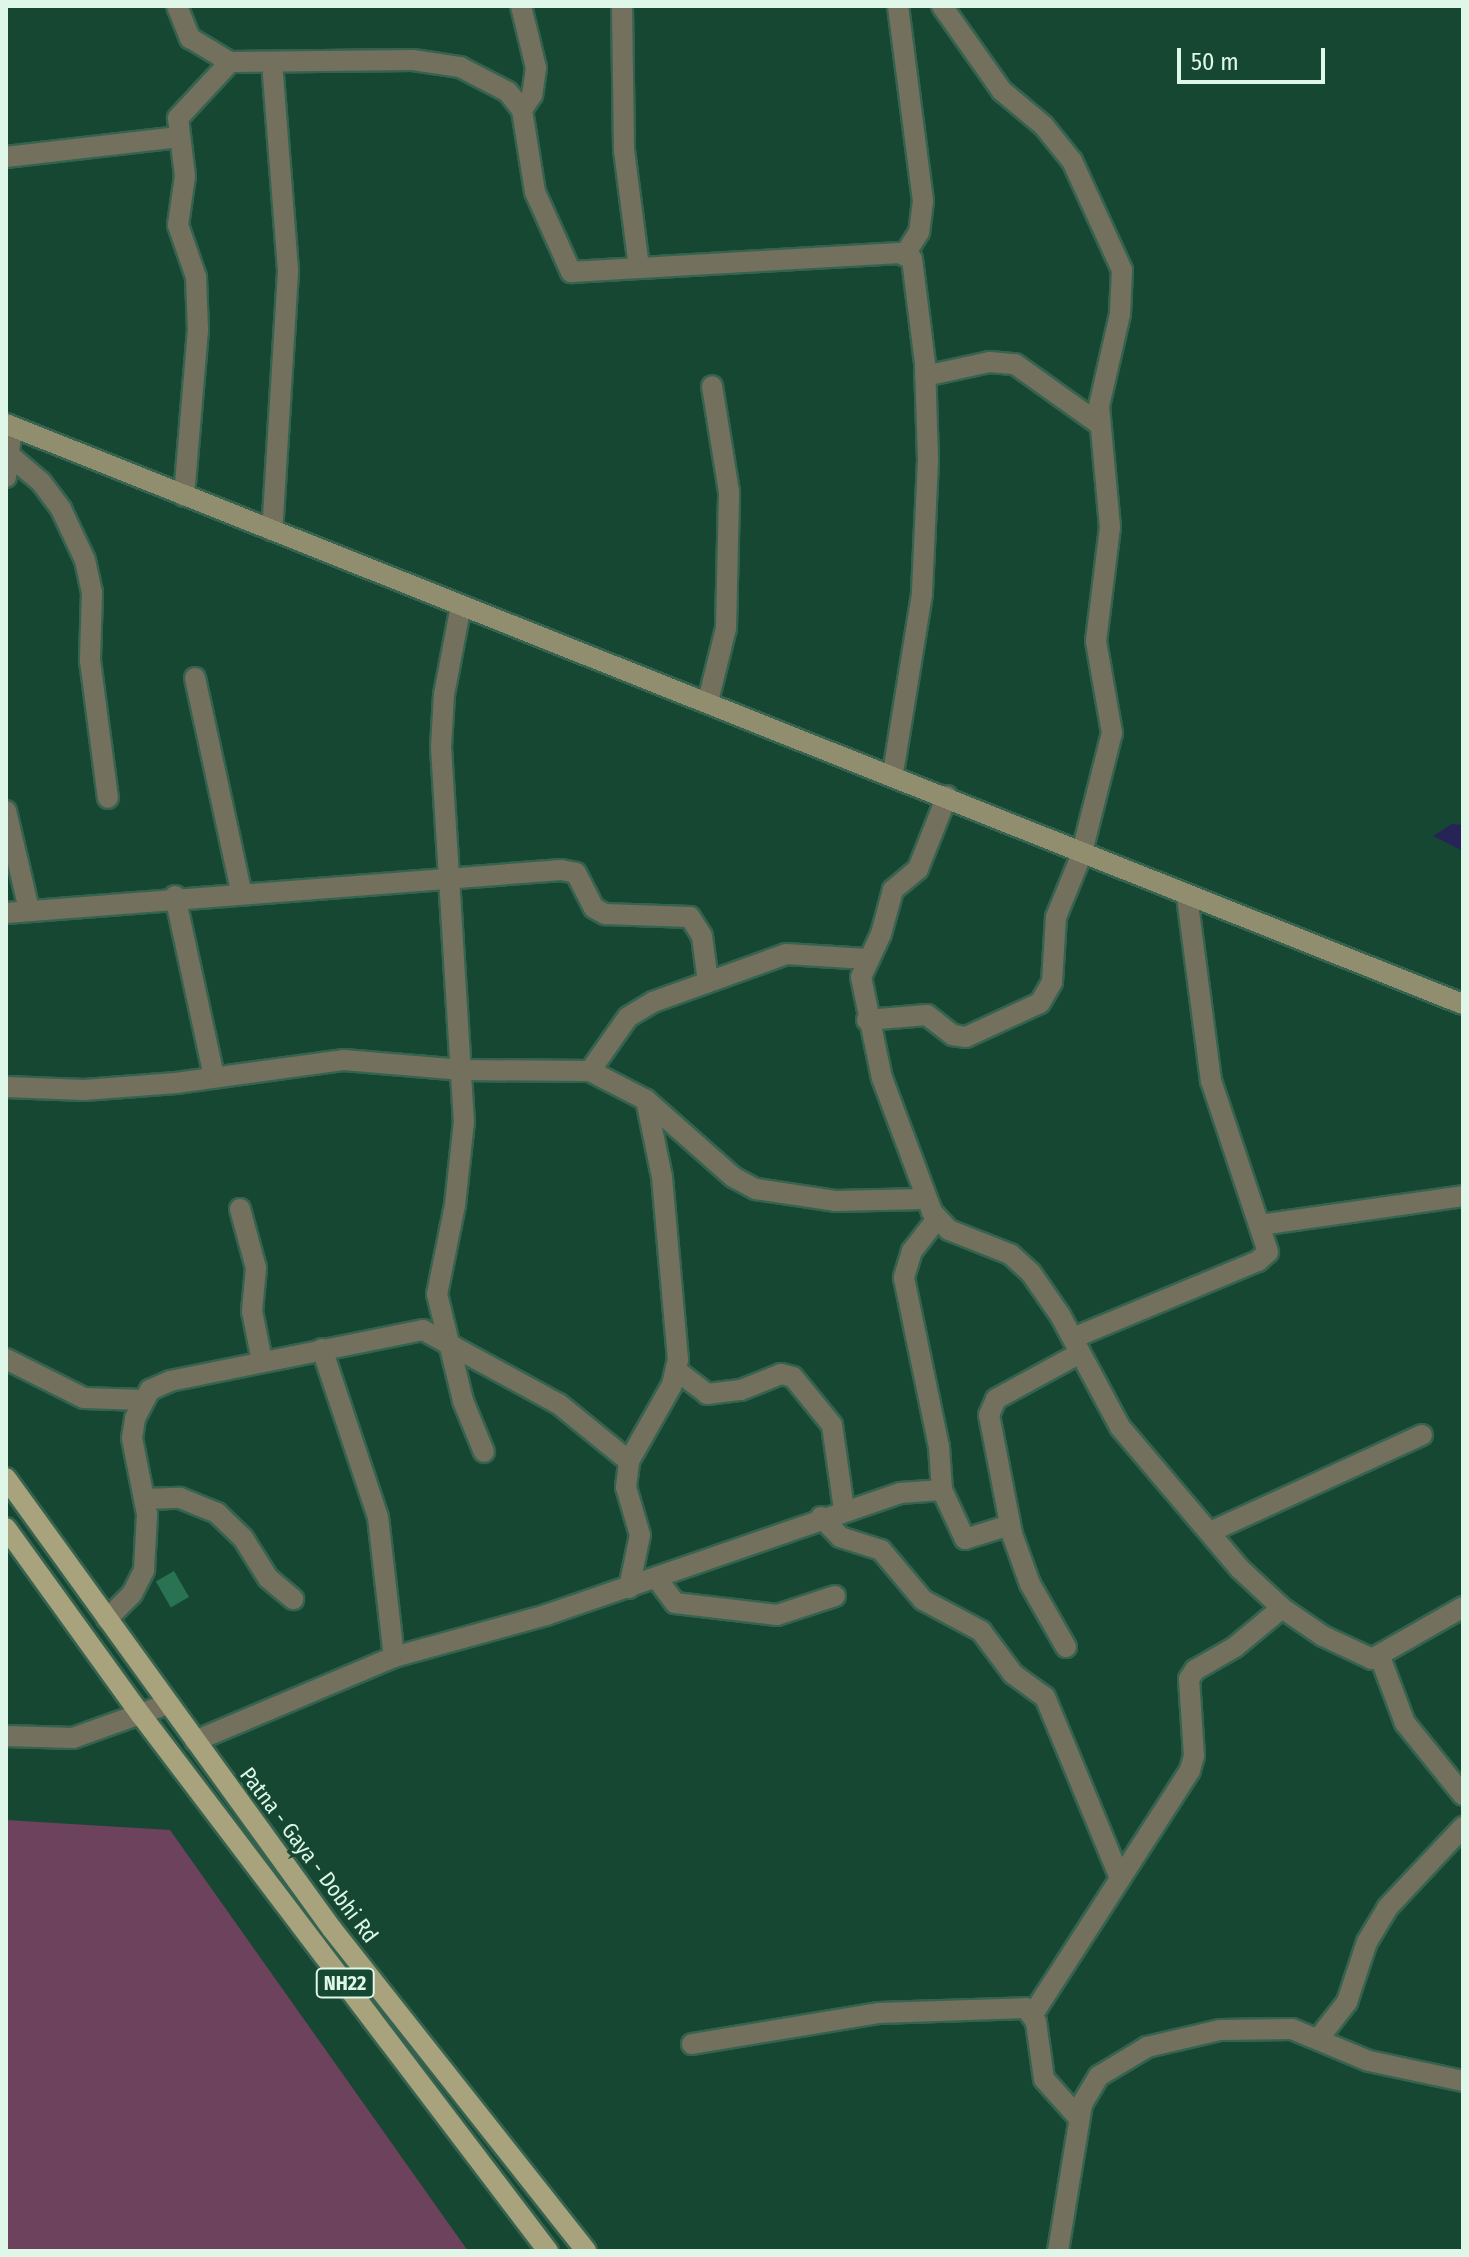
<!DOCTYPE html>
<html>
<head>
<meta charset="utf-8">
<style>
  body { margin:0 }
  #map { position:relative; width:1469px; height:2257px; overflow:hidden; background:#164732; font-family:"Fira Sans Condensed",sans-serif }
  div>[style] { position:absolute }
  .green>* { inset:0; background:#6c425d }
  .water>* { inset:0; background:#262456 }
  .building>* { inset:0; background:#297252; transform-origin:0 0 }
  .roads { filter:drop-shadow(2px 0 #36634f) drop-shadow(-2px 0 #36634f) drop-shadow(0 2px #36634f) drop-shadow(0 -2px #36634f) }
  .street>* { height:20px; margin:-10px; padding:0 10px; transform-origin:10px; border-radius:10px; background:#73715e }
  .secondary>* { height:20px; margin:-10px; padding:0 10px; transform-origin:10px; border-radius:10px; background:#918d6f }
  .primary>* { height:20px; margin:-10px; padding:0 10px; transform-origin:10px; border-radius:10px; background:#a8a37c }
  span { translate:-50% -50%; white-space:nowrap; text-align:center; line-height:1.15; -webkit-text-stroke:7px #164732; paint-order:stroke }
  .shield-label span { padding:2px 6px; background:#164732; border:2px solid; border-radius:6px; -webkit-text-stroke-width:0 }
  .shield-label { font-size:20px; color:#def7e9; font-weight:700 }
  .street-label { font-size:22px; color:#def7e9 }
  .frame { position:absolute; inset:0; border:8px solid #def7e9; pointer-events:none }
  .scale { position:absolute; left:1177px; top:48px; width:148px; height:36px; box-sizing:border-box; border:4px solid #def7e9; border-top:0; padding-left:10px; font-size:24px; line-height:28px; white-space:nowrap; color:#def7e9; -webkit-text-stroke:6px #164732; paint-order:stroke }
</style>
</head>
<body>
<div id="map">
  <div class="green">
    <i style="clip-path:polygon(6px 1820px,170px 1830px,468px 2251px,6px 2251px)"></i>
  </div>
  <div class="water">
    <i style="clip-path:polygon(1452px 824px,1463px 825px,1463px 851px,1433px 836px)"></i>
  </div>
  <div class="building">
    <i style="left:174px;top:1571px;width:30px;height:21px;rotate:60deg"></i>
  </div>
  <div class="roads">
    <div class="street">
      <i style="left:177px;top:6px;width:35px;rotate:68deg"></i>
      <i style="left:190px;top:38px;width:47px;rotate:31deg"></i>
      <i style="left:230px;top:62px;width:183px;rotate:-0.6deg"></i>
      <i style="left:413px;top:60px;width:48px;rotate:8.5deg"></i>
      <i style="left:460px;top:67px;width:54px;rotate:27.5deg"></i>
      <i style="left:508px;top:92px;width:23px;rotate:52deg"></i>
      <i style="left:522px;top:110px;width:83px;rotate:81deg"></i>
      <i style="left:535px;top:192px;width:88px;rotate:65.8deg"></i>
      <i style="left:571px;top:272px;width:329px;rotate:-3.3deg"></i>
      <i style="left:899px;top:253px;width:14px;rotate:25deg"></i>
      <i style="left:912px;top:259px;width:106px;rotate:82.9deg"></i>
      <i style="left:925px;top:364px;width:96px;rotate:88.2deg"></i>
      <i style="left:928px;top:460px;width:134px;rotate:92.6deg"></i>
      <i style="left:922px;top:594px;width:182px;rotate:99.2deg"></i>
      <i style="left:521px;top:6px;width:64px;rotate:76.4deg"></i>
      <i style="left:536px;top:68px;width:27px;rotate:98deg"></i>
      <i style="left:532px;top:95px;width:18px;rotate:124deg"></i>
      <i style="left:622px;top:6px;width:144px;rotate:89.2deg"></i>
      <i style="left:624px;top:150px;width:118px;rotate:82.7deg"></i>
      <i style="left:898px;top:6px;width:197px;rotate:82.7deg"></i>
      <i style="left:923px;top:201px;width:31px;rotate:97deg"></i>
      <i style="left:919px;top:232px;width:26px;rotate:122deg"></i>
      <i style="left:272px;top:62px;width:211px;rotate:85.6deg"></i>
      <i style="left:288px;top:272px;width:259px;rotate:93.5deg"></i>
      <i style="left:6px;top:157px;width:173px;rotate:-6.6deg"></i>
      <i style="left:925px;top:376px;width:66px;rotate:-12.2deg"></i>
      <i style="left:990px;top:362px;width:25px;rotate:5deg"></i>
      <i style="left:1015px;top:364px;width:103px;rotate:35.5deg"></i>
      <i style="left:9px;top:455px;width:42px;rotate:40.2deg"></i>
      <i style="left:41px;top:482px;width:34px;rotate:53deg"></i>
      <i style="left:61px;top:509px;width:56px;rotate:64.8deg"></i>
      <i style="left:85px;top:560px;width:33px;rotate:78deg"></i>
      <i style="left:92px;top:592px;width:68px;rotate:91.7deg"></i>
      <i style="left:90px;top:660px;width:139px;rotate:82.6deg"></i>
      <i style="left:6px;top:477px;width:50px;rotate:-83.2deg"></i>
      <i style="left:184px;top:496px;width:166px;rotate:-85.2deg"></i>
      <i style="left:198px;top:331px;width:54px;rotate:-92.1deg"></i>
      <i style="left:196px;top:277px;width:55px;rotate:-109.1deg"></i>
      <i style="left:178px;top:225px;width:49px;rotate:-81.9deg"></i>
      <i style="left:185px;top:176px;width:58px;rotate:-96.9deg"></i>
      <i style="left:178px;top:118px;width:76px;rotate:-47.1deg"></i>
      <i style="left:461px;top:605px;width:92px;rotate:100.7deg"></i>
      <i style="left:444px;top:695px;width:52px;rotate:93.3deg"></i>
      <i style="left:441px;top:747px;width:375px;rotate:86.5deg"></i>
      <i style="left:464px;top:1121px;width:84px;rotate:96.1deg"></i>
      <i style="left:455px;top:1205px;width:91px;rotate:101.4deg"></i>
      <i style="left:437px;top:1294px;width:110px;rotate:76.3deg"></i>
      <i style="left:463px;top:1401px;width:55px;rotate:67.6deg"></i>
      <i style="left:195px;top:678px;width:218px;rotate:77.8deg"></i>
      <i style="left:708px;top:701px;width:75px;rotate:-76.1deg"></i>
      <i style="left:726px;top:628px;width:136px;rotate:-88.7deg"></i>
      <i style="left:729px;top:492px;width:107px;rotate:-99.1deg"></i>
      <i style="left:947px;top:796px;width:79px;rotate:111.7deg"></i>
      <i style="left:918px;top:869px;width:33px;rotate:140deg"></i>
      <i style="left:893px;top:890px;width:46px;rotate:105.3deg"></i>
      <i style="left:881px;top:934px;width:47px;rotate:114.9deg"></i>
      <i style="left:861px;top:977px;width:103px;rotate:78.3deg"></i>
      <i style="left:882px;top:1078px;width:143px;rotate:69.5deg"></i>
      <i style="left:932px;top:1212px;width:25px;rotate:47deg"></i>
      <i style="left:949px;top:1230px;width:66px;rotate:21.5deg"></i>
      <i style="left:1010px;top:1254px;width:28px;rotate:42deg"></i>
      <i style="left:1031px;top:1273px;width:51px;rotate:55.4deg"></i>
      <i style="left:1060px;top:1315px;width:127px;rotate:61.8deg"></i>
      <i style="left:1120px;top:1427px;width:185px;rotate:49.8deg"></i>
      <i style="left:1239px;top:1568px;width:59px;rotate:42.9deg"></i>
      <i style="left:1282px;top:1608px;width:50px;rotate:34.3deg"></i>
      <i style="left:1323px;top:1636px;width:54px;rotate:25.1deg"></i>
      <i style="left:1372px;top:1659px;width:105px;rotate:-29.7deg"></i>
      <i style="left:6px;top:811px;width:102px;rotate:76.9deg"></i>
      <i style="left:175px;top:896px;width:185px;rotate:77.8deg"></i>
      <i style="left:6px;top:913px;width:557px;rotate:-4.43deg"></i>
      <i style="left:561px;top:870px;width:15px;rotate:11deg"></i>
      <i style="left:576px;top:873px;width:39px;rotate:63deg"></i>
      <i style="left:594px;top:908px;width:13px;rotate:29deg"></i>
      <i style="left:605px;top:914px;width:85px;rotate:2deg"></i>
      <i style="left:690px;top:917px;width:22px;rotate:58deg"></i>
      <i style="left:702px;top:936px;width:46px;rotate:82.6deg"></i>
      <i style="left:867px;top:1020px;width:60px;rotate:-4.8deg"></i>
      <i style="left:927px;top:1015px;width:33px;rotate:38deg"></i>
      <i style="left:953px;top:1035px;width:13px;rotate:9deg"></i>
      <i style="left:966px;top:1037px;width:81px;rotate:-24.7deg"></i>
      <i style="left:1040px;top:1003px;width:24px;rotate:-60deg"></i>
      <i style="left:1052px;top:982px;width:65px;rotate:-86.5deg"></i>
      <i style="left:1056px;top:917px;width:66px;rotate:-67.7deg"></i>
      <i style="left:1081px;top:856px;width:127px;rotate:-75.9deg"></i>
      <i style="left:1112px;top:733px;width:93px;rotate:-99.9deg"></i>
      <i style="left:1096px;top:641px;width:115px;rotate:-83deg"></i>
      <i style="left:1110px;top:527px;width:121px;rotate:-95.2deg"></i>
      <i style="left:1099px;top:406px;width:94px;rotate:-77.1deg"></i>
      <i style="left:1120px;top:314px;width:44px;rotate:-87.4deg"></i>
      <i style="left:1122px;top:270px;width:120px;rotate:-114.6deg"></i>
      <i style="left:1072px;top:161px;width:45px;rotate:-128.7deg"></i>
      <i style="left:1044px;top:126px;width:55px;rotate:-140.2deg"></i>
      <i style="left:1002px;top:91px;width:104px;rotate:-125.2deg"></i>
      <i style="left:590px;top:1071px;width:66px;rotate:-54.9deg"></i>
      <i style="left:628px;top:1017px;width:29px;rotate:-31deg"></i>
      <i style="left:653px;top:1002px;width:141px;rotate:-19.8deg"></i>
      <i style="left:786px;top:954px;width:81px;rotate:3.5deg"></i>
      <i style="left:6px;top:1087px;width:78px;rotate:2.2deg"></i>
      <i style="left:84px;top:1090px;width:92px;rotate:-4.4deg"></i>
      <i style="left:176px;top:1083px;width:170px;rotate:-7.8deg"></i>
      <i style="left:344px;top:1060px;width:119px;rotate:4.8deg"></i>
      <i style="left:463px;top:1070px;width:127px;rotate:0.5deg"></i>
      <i style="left:590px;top:1071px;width:63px;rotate:27.4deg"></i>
      <i style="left:646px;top:1100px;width:116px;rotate:41.5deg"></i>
      <i style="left:733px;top:1177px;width:26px;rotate:28deg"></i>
      <i style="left:756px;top:1189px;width:80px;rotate:8.6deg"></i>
      <i style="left:835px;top:1201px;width:89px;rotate:-1.3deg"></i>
      <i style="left:240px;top:1209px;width:61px;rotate:74.8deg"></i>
      <i style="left:256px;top:1268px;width:43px;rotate:95.3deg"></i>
      <i style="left:252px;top:1311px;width:51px;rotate:78.7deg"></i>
      <i style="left:937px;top:1219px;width:41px;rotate:128deg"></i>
      <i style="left:912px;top:1251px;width:28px;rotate:107deg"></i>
      <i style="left:904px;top:1278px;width:173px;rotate:78.3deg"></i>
      <i style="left:939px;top:1447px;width:43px;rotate:86deg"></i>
      <i style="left:1260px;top:1225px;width:205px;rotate:-8.1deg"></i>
      <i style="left:1073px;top:1338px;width:200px;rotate:-22.6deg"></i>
      <i style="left:1258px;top:1261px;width:13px;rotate:-42deg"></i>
      <i style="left:1268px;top:1252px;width:180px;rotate:-108.4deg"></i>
      <i style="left:1211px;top:1081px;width:186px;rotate:-97.4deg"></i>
      <i style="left:322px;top:1349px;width:177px;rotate:71.6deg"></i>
      <i style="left:378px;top:1517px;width:141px;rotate:83.5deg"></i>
      <i style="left:6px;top:1359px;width:87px;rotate:26.6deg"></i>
      <i style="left:84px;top:1398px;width:59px;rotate:1.9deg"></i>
      <i style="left:677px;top:1371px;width:38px;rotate:37deg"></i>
      <i style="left:707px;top:1394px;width:34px;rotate:-7deg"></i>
      <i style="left:741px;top:1390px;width:43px;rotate:-21.8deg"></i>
      <i style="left:781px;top:1374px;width:12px;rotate:14deg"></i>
      <i style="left:793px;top:1377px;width:62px;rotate:50.9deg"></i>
      <i style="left:832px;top:1425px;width:85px;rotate:81.9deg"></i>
      <i style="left:145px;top:1499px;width:35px;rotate:-2deg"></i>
      <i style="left:180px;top:1498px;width:40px;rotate:22deg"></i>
      <i style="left:217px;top:1513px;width:36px;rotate:44deg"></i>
      <i style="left:243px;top:1538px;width:47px;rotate:58deg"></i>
      <i style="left:268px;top:1578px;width:33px;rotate:40deg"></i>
      <i style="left:821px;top:1517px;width:28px;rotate:46deg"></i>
      <i style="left:840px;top:1537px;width:43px;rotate:17.6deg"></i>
      <i style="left:881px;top:1550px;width:65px;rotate:50deg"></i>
      <i style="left:923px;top:1600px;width:66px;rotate:28.1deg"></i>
      <i style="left:981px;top:1631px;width:54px;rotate:53.3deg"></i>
      <i style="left:1013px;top:1674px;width:39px;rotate:36deg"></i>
      <i style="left:1045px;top:1697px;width:194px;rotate:67.5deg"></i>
      <i style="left:1210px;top:1532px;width:233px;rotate:-24.6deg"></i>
      <i style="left:657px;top:1579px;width:30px;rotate:53deg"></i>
      <i style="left:675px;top:1603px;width:103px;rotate:6.7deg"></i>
      <i style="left:777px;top:1615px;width:61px;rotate:-18.1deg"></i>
      <i style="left:629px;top:1588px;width:54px;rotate:-78.3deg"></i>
      <i style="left:640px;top:1535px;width:50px;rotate:-106.3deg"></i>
      <i style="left:626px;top:1487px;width:26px;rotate:-83deg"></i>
      <i style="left:629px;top:1461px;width:87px;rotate:-60.5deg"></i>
      <i style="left:672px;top:1385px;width:26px;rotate:-77deg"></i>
      <i style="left:678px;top:1360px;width:184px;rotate:-95deg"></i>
      <i style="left:662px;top:1177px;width:79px;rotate:-101.7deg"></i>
      <i style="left:107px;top:1619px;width:35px;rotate:-45deg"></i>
      <i style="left:132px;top:1594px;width:27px;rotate:-63deg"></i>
      <i style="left:144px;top:1570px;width:56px;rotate:-86.9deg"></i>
      <i style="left:147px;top:1514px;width:77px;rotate:-101.2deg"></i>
      <i style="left:132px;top:1438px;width:20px;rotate:-81deg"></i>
      <i style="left:135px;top:1418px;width:32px;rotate:-62deg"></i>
      <i style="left:150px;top:1390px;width:22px;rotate:-24deg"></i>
      <i style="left:170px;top:1381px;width:258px;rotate:-11.4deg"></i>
      <i style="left:423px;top:1330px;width:155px;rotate:28.6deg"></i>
      <i style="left:559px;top:1404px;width:90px;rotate:39.2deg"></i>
      <i style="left:1066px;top:1647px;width:73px;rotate:-119.7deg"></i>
      <i style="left:1030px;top:1584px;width:53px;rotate:-109.8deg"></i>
      <i style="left:1012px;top:1534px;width:121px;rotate:-100.9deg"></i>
      <i style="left:989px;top:1415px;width:17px;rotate:-66deg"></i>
      <i style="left:996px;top:1399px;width:96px;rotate:-28.7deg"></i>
      <i style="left:1380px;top:1657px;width:71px;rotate:69.3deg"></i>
      <i style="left:1405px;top:1723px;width:92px;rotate:51.1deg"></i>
      <i style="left:6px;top:1736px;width:67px;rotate:1.7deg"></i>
      <i style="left:73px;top:1738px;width:101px;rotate:-19.7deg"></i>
      <i style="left:195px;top:1741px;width:216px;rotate:-22.9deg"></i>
      <i style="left:394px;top:1657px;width:158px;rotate:-15.4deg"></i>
      <i style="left:546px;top:1615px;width:374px;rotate:-19deg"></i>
      <i style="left:900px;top:1493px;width:42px;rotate:-4.1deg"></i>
      <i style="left:942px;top:1490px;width:54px;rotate:64.9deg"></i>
      <i style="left:965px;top:1539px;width:47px;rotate:-17.3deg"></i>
      <i style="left:1033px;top:2014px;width:290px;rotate:-57.2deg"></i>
      <i style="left:1190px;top:1770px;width:15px;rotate:-74deg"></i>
      <i style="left:1194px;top:1756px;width:77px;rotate:-93.7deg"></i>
      <i style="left:1189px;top:1679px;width:11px;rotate:-56deg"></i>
      <i style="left:1195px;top:1670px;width:46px;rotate:-29.9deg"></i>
      <i style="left:1235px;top:1647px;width:61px;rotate:-39.7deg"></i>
      <i style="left:1319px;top:2038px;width:46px;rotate:-52.1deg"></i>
      <i style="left:1347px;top:2002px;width:63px;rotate:-71.6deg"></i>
      <i style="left:1367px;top:1942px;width:41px;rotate:-59deg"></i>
      <i style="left:1388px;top:1907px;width:110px;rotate:-46.8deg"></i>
      <i style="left:692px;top:2044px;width:190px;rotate:-9.4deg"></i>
      <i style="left:879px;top:2013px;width:147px;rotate:-1.9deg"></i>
      <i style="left:1026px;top:2008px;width:17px;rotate:54deg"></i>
      <i style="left:1036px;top:2022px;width:58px;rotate:82deg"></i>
      <i style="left:1044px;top:2079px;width:51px;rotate:48.2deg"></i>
      <i style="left:1058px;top:2251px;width:149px;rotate:-80.7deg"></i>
      <i style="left:1082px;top:2104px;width:33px;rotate:-59deg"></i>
      <i style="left:1099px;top:2076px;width:56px;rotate:-31.1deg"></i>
      <i style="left:1147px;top:2047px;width:75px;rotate:-13.1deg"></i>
      <i style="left:1220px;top:2030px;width:72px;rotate:-0.8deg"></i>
      <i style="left:1292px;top:2029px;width:83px;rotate:22.6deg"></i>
      <i style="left:1369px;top:2061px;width:96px;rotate:12deg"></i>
    </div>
    <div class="secondary">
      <i style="left:6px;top:424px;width:1568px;rotate:21.71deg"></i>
    </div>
    <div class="primary">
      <i style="left:6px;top:1478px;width:556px;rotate:54.14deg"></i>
      <i style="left:332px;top:1929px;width:410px;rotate:51.7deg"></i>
      <i style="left:6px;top:1528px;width:231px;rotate:54.2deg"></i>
      <i style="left:141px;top:1715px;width:673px;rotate:52.79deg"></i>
    </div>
  </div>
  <div class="shield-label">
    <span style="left:345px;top:1983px">NH22</span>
  </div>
  <div class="street-label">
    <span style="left:309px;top:1855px;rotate:53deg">Patna - Gaya - Dobhi Rd</span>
  </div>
  <div class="frame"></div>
  <div class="scale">50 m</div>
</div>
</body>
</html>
